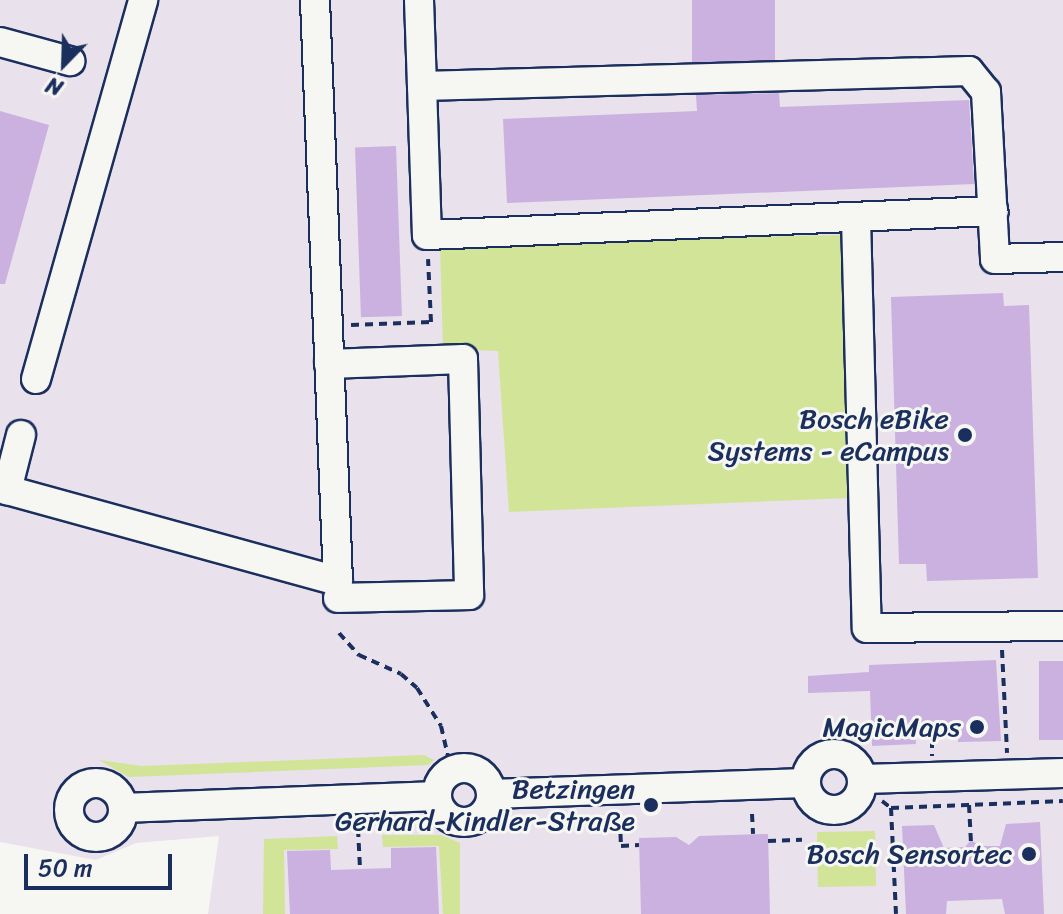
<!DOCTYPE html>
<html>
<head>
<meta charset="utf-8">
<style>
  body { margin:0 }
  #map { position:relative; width:1063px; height:914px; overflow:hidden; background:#f6f6f2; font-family:Sriracha,sans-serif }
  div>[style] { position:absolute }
  .built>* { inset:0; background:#e9e1ec }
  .green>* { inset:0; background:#d2e498; transform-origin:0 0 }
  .building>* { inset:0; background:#cab1df; transform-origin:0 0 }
  .path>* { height:4px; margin-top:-2px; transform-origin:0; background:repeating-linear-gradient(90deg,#1b2f5e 0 8px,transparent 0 14px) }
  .roads { filter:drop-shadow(2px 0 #1b2f5e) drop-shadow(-2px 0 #1b2f5e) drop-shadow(0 2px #1b2f5e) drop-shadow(0 -2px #1b2f5e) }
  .minor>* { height:28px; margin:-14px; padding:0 14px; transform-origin:14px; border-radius:14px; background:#f6f6f2 }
  .minor>.ring { margin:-14px; padding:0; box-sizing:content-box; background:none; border:28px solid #f6f6f2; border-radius:50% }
  .dots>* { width:22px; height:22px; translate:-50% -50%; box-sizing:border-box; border:4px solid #f6f6f2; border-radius:50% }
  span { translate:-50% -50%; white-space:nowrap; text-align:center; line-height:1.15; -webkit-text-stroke:6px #f6f6f2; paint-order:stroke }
  .poi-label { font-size:28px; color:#1b2f5e }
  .right { translate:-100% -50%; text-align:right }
  .north { position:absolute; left:24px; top:24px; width:80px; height:80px; -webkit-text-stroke:6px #f6f6f2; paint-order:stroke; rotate:203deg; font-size:22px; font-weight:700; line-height:32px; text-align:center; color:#1b2f5e }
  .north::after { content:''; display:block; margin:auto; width:28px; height:36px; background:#1b2f5e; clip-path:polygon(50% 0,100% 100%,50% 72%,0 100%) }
  .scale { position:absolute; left:24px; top:854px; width:148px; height:36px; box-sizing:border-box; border:4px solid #1b2f5e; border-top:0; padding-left:10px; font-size:24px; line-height:28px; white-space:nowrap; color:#1b2f5e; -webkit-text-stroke:6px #f6f6f2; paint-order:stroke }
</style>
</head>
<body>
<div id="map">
  <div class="built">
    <i style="clip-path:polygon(0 0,1063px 0,1063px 914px,208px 914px,219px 836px,136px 843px,96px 860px,0 842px)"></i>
  </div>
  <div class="green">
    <i style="clip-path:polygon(841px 235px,848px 498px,509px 512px,498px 351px,443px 349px,440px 244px)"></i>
    <i style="clip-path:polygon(424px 755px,434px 760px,428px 765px,129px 777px,99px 760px,142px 766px)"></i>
    <i style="left:875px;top:831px;width:55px;height:58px;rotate:89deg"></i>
    <i style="clip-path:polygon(382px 835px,441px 835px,460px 843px,460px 914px,443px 914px,439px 846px,383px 847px)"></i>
    <i style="clip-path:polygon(337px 836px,338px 849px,284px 850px,285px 914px,263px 914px,264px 839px)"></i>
  </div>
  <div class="building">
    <i style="left:692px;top:0;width:83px;height:62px"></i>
    <i style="clip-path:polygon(779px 93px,780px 107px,969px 100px,974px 184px,507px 203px,503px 119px,697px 111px,696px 95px)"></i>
    <i style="clip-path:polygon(0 111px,49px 125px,5px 284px,0 284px)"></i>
    <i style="left:396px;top:146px;width:170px;height:41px;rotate:88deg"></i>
    <i style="clip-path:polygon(1003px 293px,1004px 306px,1029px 305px,1038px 578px,927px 581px,926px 564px,899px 564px,891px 297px)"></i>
    <i style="clip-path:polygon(996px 660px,1001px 741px,958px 742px,958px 724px,915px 726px,916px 744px,872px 746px,870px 691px,808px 693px,808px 676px,869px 672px,869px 665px)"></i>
    <i style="left:1039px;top:661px;width:24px;height:79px"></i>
    <i style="clip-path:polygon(1040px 822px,1044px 914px,1005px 914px,1002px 899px,947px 901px,946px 914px,906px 914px,902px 826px,934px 825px,944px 848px,965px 847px,971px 840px,980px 846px,1000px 846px,1006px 824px)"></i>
    <i style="clip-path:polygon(768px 834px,770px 914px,641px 914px,639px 838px,676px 837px,689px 845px,699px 836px)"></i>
    <i style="clip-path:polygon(436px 847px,439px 914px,290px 914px,287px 851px,330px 850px,331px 870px,391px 868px,391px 848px)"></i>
  </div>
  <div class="path">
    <i style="left:351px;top:325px;width:80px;rotate:-2.1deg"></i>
    <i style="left:431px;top:322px;width:63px;rotate:-92.7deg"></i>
    <i style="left:339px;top:633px;width:30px;rotate:48deg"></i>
    <i style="left:359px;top:655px;width:46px;rotate:24.3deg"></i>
    <i style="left:401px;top:674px;width:21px;rotate:41deg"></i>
    <i style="left:417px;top:688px;width:45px;rotate:57.7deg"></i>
    <i style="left:441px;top:726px;width:37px;rotate:77deg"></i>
    <i style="left:1002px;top:650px;width:103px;rotate:87.2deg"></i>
    <i style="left:932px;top:726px;width:30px;rotate:90deg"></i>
    <i style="left:882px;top:801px;width:11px;rotate:38deg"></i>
    <i style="left:891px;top:808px;width:106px;rotate:87.3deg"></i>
    <i style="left:969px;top:805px;width:37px;rotate:87deg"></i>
    <i style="left:891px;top:808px;width:172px;rotate:-2.3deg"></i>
    <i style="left:752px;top:814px;width:20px;rotate:87deg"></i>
    <i style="left:620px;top:820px;width:26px;rotate:88deg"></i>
    <i style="left:621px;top:846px;width:18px;rotate:-3deg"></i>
    <i style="left:358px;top:829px;width:40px;rotate:87.1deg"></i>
    <i style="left:768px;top:841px;width:34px;rotate:-2deg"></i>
  </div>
  <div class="roads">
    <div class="minor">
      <i style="left:419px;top:0;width:86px;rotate:88deg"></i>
      <i style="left:422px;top:86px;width:547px;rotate:-1.57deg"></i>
      <i style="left:969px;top:71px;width:27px;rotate:51deg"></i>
      <i style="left:986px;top:92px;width:167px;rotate:86.9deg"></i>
      <i style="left:995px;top:259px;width:68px;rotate:-1.7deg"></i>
      <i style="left:0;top:42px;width:73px;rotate:15.2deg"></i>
      <i style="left:422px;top:86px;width:149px;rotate:88.1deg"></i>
      <i style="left:427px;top:235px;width:567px;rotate:-2.43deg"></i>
      <i style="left:856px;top:218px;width:410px;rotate:88.5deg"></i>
      <i style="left:867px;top:628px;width:196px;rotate:-0.6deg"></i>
      <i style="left:329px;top:364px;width:134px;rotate:-2.1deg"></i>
      <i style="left:463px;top:359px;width:236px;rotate:88.5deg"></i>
      <i style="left:469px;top:595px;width:131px;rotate:178.7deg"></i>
      <i style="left:36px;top:379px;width:394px;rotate:-74.2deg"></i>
      <i style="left:21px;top:435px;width:57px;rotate:104.3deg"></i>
      <i style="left:7px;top:490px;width:343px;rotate:15.4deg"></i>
      <i style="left:338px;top:581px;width:581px;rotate:-92.27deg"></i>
      <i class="ring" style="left:806px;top:754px;width:28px;height:28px"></i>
      <i class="ring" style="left:437px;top:768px;width:26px;height:26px"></i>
      <i style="left:863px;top:779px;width:200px;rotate:-1.7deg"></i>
      <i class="ring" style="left:69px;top:783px;width:26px;height:26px"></i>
      <i style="left:491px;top:794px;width:314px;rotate:-2deg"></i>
      <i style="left:123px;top:808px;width:314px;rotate:-2.2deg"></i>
    </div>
  </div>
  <div class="dots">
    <i style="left:965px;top:435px;background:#1b2f5e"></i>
    <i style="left:977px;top:727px;background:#1b2f5e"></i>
    <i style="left:651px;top:805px;background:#1b2f5e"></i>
    <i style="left:1029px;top:854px;background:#1b2f5e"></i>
  </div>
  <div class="poi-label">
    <span class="right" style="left:949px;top:435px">Bosch eBike<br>Systems - eCampus</span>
    <span class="right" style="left:961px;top:727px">MagicMaps</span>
    <span class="right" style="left:635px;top:805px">Betzingen<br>Gerhard-Kindler-Straße</span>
    <span class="right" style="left:1013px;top:854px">Bosch Sensortec</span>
  </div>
  <div class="north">N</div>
  <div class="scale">50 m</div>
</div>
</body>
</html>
